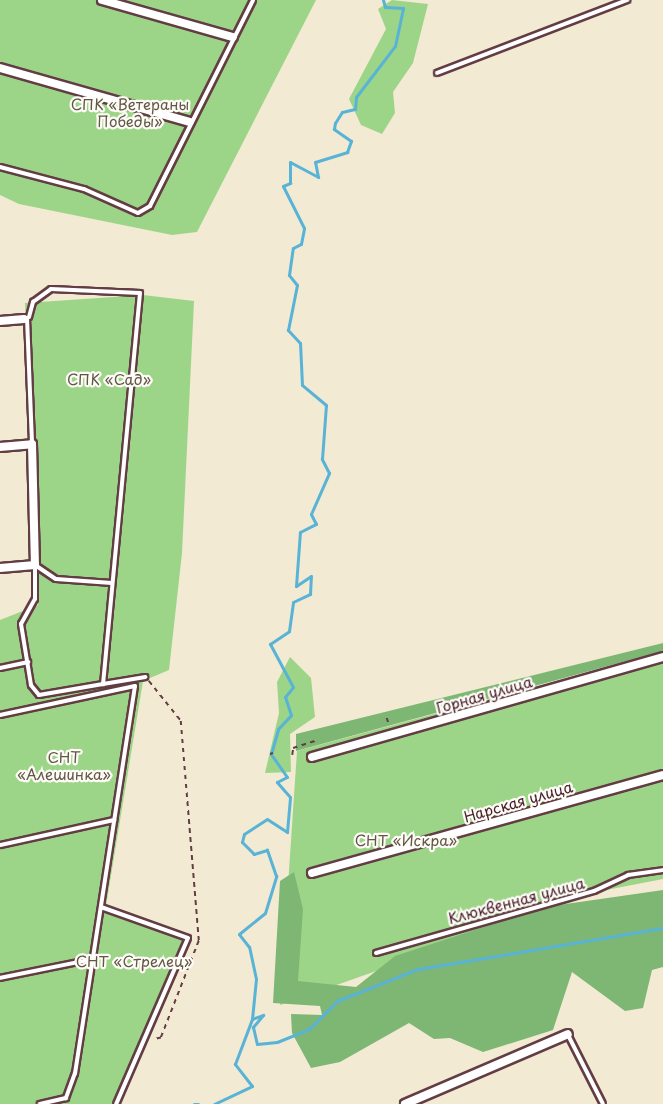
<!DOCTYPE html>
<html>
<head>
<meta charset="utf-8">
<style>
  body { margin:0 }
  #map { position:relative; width:663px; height:1104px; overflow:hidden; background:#f2ead3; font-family:"Playpen Sans",sans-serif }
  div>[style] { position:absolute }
  .green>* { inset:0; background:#9dd588 }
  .forest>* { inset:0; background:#7eb674 }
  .stream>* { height:3px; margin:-1.5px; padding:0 1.5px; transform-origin:1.5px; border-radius:1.5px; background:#58b3d6 }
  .path>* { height:1.5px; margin-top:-0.75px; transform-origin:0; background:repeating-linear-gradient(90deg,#633d44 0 4.5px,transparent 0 9px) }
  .roads { filter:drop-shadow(2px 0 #633d44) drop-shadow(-2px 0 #633d44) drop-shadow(0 2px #633d44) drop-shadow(0 -2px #633d44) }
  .lane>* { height:4px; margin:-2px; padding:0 2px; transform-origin:2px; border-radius:2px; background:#fff }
  .street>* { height:8px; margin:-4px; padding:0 4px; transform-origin:4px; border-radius:4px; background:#fff }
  span { translate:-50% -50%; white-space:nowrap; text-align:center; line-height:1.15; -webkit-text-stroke:4.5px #fdfcf7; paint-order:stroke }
  .park-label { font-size:15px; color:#635647 }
  .street-label { font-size:15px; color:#4a1f2b }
</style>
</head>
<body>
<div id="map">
  <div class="green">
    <i style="clip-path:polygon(0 0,316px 0,197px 232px,172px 235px,19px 204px,0 195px)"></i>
    <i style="clip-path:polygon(392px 0,428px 4px,413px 63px,393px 92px,395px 113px,382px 134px,361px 125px,349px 99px,386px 29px,378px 9px)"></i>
    <i style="clip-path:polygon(143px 295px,194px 301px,182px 553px,169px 670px,143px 681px,105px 912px,183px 939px,114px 1104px,0 1104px,0 620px,38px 605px,25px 303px)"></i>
    <i style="clip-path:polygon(663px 652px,663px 879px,606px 890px,280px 1005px,297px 751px)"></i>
    <i style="clip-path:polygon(290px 657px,311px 678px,315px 717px,290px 734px,291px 772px,265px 773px,279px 713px,277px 682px)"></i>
  </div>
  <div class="forest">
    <i style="clip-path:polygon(663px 643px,663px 651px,296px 751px,296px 734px)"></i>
    <i style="clip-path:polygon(294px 872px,303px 909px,298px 981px,356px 987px,395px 956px,545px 907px,663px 890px,663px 967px,652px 970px,643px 1008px,625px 1011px,572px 972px,553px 1030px,483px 1052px,450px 1038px,434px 1039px,409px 1023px,340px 1062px,311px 1068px,292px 1033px,291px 1014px,322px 1015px,320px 1006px,273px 1003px,280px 881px)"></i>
  </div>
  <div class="stream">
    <i style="left:252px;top:1019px;width:12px;rotate:-20deg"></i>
    <i style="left:263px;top:1015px;width:16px;rotate:130deg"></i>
    <i style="left:253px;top:1027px;width:17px;rotate:77deg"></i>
    <i style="left:257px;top:1044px;width:20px;rotate:-6deg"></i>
    <i style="left:277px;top:1042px;width:35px;rotate:-22deg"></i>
    <i style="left:309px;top:1029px;width:40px;rotate:-45deg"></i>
    <i style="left:337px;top:1001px;width:87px;rotate:-21.6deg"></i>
    <i style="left:418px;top:969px;width:248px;rotate:-9.5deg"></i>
    <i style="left:194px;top:1104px;width:4px"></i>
    <i style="left:214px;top:1104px;width:42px;rotate:-25.3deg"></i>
    <i style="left:252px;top:1086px;width:28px;rotate:-128deg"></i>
    <i style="left:235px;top:1064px;width:48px;rotate:-69.3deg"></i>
    <i style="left:252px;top:1019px;width:40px;rotate:-84.3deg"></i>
    <i style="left:256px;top:979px;width:33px;rotate:-102deg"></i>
    <i style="left:249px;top:947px;width:16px;rotate:-128deg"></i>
    <i style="left:239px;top:934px;width:33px;rotate:-39deg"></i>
    <i style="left:265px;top:913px;width:39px;rotate:-73deg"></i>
    <i style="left:276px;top:876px;width:28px;rotate:-109deg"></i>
    <i style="left:267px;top:850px;width:14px;rotate:163deg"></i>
    <i style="left:254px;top:854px;width:17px;rotate:-135deg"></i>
    <i style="left:242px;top:842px;width:8px;rotate:-76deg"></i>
    <i style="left:244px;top:834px;width:27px;rotate:-33deg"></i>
    <i style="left:267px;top:819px;width:24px;rotate:33deg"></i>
    <i style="left:287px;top:832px;width:35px;rotate:-85deg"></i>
    <i style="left:290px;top:797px;width:20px;rotate:-131deg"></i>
    <i style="left:277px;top:782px;width:11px;rotate:-27deg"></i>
    <i style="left:287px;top:777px;width:28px;rotate:-125deg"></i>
    <i style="left:271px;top:754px;width:26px;rotate:-74deg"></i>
    <i style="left:278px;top:729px;width:19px;rotate:-47deg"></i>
    <i style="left:291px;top:715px;width:19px;rotate:-108deg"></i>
    <i style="left:285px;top:697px;width:13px;rotate:-51deg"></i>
    <i style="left:293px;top:687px;width:49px;rotate:-118.1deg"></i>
    <i style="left:270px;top:644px;width:23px;rotate:-34deg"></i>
    <i style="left:289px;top:631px;width:29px;rotate:-82deg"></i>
    <i style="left:293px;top:602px;width:19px;rotate:-25deg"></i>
    <i style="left:310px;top:594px;width:18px;rotate:-87deg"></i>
    <i style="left:311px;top:576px;width:18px;rotate:146deg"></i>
    <i style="left:296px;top:586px;width:54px;rotate:-85.8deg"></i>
    <i style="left:300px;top:532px;width:18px;rotate:-27deg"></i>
    <i style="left:316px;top:524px;width:11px;rotate:-117deg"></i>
    <i style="left:311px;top:514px;width:45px;rotate:-66.3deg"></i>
    <i style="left:329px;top:473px;width:16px;rotate:-117deg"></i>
    <i style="left:322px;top:459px;width:54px;rotate:-85.8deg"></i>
    <i style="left:326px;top:405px;width:31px;rotate:-140deg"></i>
    <i style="left:302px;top:385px;width:42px;rotate:-92.7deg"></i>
    <i style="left:300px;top:343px;width:18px;rotate:-133deg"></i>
    <i style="left:288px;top:330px;width:46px;rotate:-78.7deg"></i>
    <i style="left:297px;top:285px;width:13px;rotate:-129deg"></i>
    <i style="left:289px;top:275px;width:27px;rotate:-82deg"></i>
    <i style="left:293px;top:248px;width:9px;rotate:-27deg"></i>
    <i style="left:301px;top:244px;width:16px;rotate:-79deg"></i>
    <i style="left:304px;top:228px;width:47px;rotate:-116.6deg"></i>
    <i style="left:283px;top:186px;width:8px;rotate:-23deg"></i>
    <i style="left:290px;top:183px;width:21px;rotate:-90deg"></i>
    <i style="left:290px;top:162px;width:32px;rotate:28deg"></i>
    <i style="left:318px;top:177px;width:15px;rotate:-101deg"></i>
    <i style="left:315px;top:162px;width:34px;rotate:-17deg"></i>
    <i style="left:347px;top:152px;width:12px;rotate:-70deg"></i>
    <i style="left:351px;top:141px;width:21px;rotate:-145deg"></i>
    <i style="left:334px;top:129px;width:6px;rotate:-81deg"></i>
    <i style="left:335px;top:123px;width:13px;rotate:-58deg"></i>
    <i style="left:342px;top:112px;width:13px;rotate:-13deg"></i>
    <i style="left:355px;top:109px;width:12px;rotate:-85deg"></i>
    <i style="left:356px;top:97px;width:64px;rotate:-52.6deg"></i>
    <i style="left:395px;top:46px;width:39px;rotate:-78deg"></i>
    <i style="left:403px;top:8px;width:18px;rotate:-177deg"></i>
    <i style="left:385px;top:7px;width:7px;rotate:-106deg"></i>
  </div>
  <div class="path">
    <i style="left:149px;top:681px;width:51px;rotate:51.3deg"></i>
    <i style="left:181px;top:721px;width:221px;rotate:85.3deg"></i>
    <i style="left:199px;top:941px;width:104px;rotate:111.4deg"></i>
    <i style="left:161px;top:1038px;width:9px;rotate:167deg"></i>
    <i style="left:387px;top:718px;width:7px;rotate:74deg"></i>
    <i style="left:270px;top:754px;width:3px;rotate:-18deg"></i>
    <i style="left:292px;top:755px;width:7px;rotate:-82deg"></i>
    <i style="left:293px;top:748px;width:26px;rotate:-18deg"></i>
  </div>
  <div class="roads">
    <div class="lane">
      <i style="left:437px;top:73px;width:204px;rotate:-21deg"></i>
      <i style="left:0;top:167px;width:87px;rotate:14.7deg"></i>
      <i style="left:84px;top:189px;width:59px;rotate:24deg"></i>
      <i style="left:138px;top:213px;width:14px;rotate:-30deg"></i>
      <i style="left:150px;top:206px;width:230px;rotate:-63.4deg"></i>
      <i style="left:29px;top:317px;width:16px;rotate:-75deg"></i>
      <i style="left:33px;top:302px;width:22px;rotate:-36deg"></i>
      <i style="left:51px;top:289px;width:89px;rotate:2.6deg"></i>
      <i style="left:140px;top:293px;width:393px;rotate:95.4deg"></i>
      <i style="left:103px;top:684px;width:65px;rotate:170.2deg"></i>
      <i style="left:39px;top:695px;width:13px;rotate:-129deg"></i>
      <i style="left:31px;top:685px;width:62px;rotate:-99.3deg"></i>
      <i style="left:21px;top:624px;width:29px;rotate:-61deg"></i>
      <i style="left:35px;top:599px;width:34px;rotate:-90deg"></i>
      <i style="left:35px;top:565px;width:25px;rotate:34deg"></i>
      <i style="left:56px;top:579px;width:56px;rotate:4.1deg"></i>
      <i style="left:27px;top:318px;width:126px;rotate:87.7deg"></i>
      <i style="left:0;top:668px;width:29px;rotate:-12deg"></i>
      <i style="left:103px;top:684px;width:43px;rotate:-9.5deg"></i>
      <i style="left:0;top:715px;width:138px;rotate:-12.1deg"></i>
      <i style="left:135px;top:686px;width:392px;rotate:98.8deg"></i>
      <i style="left:75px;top:1073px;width:27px;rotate:110deg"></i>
      <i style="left:66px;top:1098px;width:27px;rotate:167deg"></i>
      <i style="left:0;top:845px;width:117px;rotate:-12.4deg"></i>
      <i style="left:101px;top:907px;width:92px;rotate:19.6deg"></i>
      <i style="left:188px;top:938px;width:181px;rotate:113.4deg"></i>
      <i style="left:376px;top:953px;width:227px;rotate:-15.9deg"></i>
      <i style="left:594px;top:891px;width:38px;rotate:-25deg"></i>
      <i style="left:628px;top:875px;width:35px;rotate:-8deg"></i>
      <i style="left:0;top:978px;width:95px;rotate:-11.5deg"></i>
      <i style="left:568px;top:1035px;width:77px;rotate:63.1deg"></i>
    </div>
    <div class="street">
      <i style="left:102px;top:0;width:136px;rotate:15.8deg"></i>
      <i style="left:0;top:68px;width:197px;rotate:15.9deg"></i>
      <i style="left:0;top:321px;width:24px;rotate:-5deg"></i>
      <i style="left:0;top:447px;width:32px;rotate:-5deg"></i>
      <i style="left:32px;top:444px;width:121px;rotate:88.6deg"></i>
      <i style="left:35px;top:565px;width:35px;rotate:175deg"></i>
      <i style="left:312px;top:757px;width:365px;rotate:-15.9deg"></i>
      <i style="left:312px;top:873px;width:364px;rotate:-15.6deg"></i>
      <i style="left:405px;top:1104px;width:177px;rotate:-23.2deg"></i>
    </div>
  </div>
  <div class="park-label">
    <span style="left:130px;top:112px">СПК «Ветераны<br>Победы»</span>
    <span style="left:109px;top:379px">СПК «Сад»</span>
    <span style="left:64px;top:765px">СНТ<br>«Алешинка»</span>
    <span style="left:406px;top:840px">СНТ «Искра»</span>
    <span style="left:134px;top:961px">СНТ «Стрелец»</span>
  </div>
  <div class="street-label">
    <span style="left:484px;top:694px;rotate:-16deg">Горная улица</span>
    <span style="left:518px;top:801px;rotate:-16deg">Нарская улица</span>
    <span style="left:516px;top:900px;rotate:-15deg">Клюквенная улица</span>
  </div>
</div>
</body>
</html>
